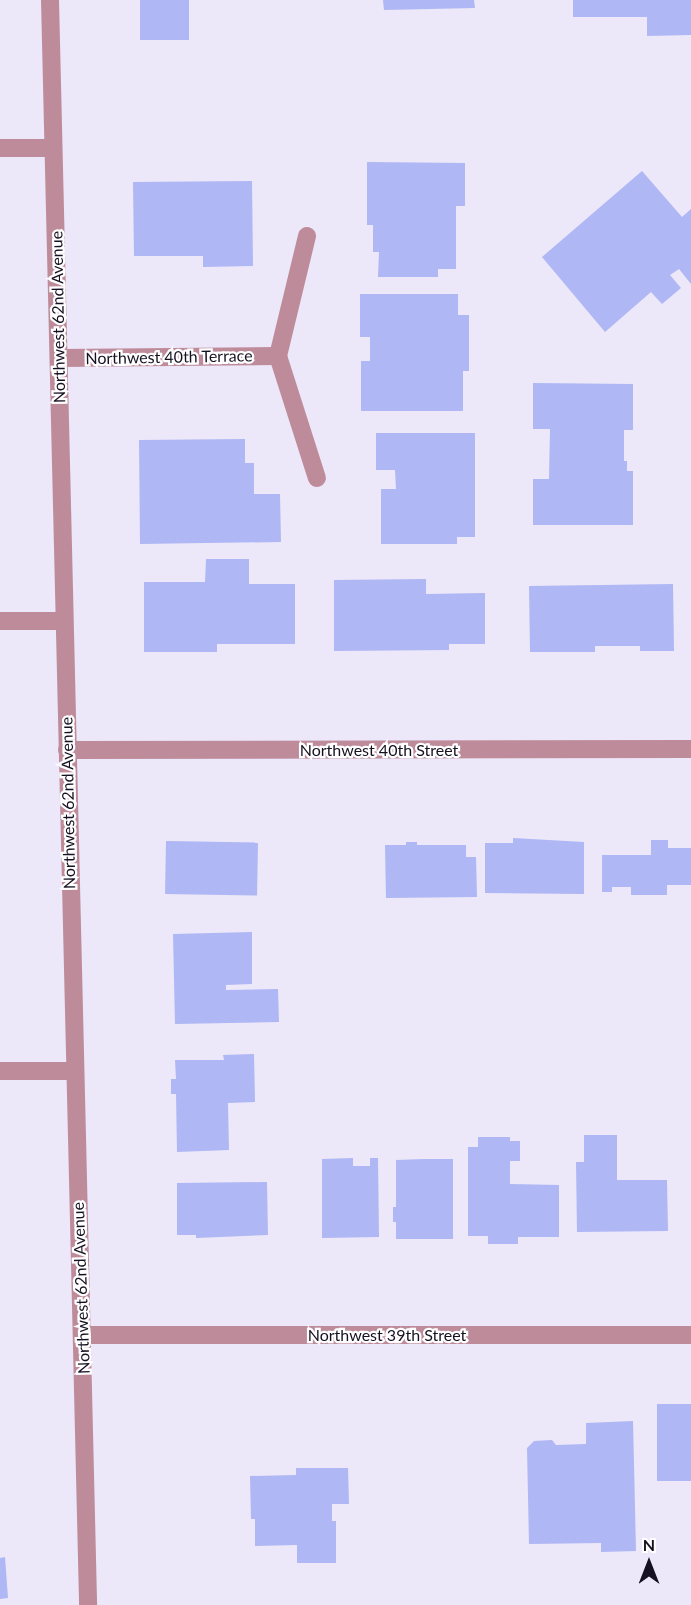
<!DOCTYPE html>
<html>
<head>
<meta charset="utf-8">
<style>
  body { margin:0 }
  #map { position:relative; width:691px; height:1605px; overflow:hidden; background:#ece7f9; font-family:Lato,sans-serif }
  div>[style] { position:absolute }
  .building>* { inset:0; background:#afb7f4; transform-origin:0 0 }
  .street>* { height:18px; margin:-9px; padding:0 9px; transform-origin:9px; border-radius:9px; background:#be8b9b }
  span { translate:-50% -50%; white-space:nowrap; text-align:center; line-height:1.15; -webkit-text-stroke:4.5px #fff; paint-order:stroke }
  .street-label { font-size:16px; color:#161120 }
  .north { position:absolute; left:619px; top:1533px; width:60px; height:60px; -webkit-text-stroke:4px #fff; paint-order:stroke; rotate:0deg; font-size:16px; font-weight:700; line-height:24px; text-align:center; color:#161120 }
  .north::after { content:''; display:block; margin:auto; width:21px; height:27px; background:#161120; clip-path:polygon(50% 0,100% 100%,50% 72%,0 100%) }
</style>
</head>
<body>
<div id="map">
  <div class="building">
    <i style="left:140px;top:0;width:49px;height:40px"></i>
    <i style="clip-path:polygon(383px 0,474px 0,475px 8px,384px 10px)"></i>
    <i style="clip-path:polygon(573px 0,691px 0,691px 35px,647px 36px,647px 17px,573px 17px)"></i>
    <i style="clip-path:polygon(367px 162px,465px 163px,465px 206px,456px 206px,456px 269px,438px 269px,438px 277px,378px 277px,379px 252px,373px 252px,373px 225px,367px 225px)"></i>
    <i style="clip-path:polygon(642px 171px,682px 217px,691px 209px,691px 284px,679px 269px,670px 275px,681px 288px,662px 304px,651px 292px,605px 332px,542px 257px)"></i>
    <i style="clip-path:polygon(252px 181px,253px 266px,203px 267px,203px 256px,134px 256px,133px 182px)"></i>
    <i style="clip-path:polygon(360px 294px,458px 294px,458px 315px,469px 315px,469px 371px,463px 371px,463px 411px,361px 411px,361px 361px,370px 361px,370px 337px,360px 337px)"></i>
    <i style="clip-path:polygon(533px 383px,633px 384px,633px 430px,624px 430px,624px 461px,627px 461px,627px 471px,633px 471px,633px 525px,533px 525px,533px 479px,549px 479px,550px 429px,533px 429px)"></i>
    <i style="clip-path:polygon(376px 433px,475px 433px,475px 537px,457px 537px,457px 544px,381px 544px,381px 489px,396px 489px,395px 470px,376px 470px)"></i>
    <i style="clip-path:polygon(245px 439px,245px 463px,254px 463px,254px 494px,280px 494px,281px 542px,140px 544px,139px 440px)"></i>
    <i style="clip-path:polygon(206px 559px,249px 559px,249px 584px,295px 584px,295px 644px,217px 644px,217px 652px,144px 652px,144px 582px,205px 582px)"></i>
    <i style="clip-path:polygon(426px 579px,426px 594px,485px 593px,485px 644px,449px 644px,449px 650px,334px 651px,334px 580px)"></i>
    <i style="clip-path:polygon(673px 584px,674px 651px,640px 651px,640px 646px,595px 646px,595px 652px,530px 652px,529px 586px)"></i>
    <i style="clip-path:polygon(513px 838px,584px 842px,584px 894px,485px 893px,485px 843px,513px 843px)"></i>
    <i style="clip-path:polygon(651px 840px,668px 840px,668px 848px,691px 848px,691px 885px,667px 885px,667px 895px,631px 895px,631px 887px,612px 887px,612px 892px,602px 892px,602px 855px,651px 855px)"></i>
    <i style="left:166px;top:841px;width:92px;height:53px;rotate:1deg"></i>
    <i style="clip-path:polygon(406px 842px,417px 842px,417px 845px,466px 845px,466px 857px,476px 857px,477px 897px,386px 898px,385px 845px,406px 845px)"></i>
    <i style="clip-path:polygon(252px 932px,252px 984px,226px 985px,226px 990px,278px 989px,279px 1022px,175px 1024px,173px 934px)"></i>
    <i style="clip-path:polygon(254px 1054px,255px 1102px,228px 1103px,229px 1150px,177px 1152px,176px 1094px,171px 1094px,171px 1079px,176px 1079px,175px 1060px,224px 1060px,223px 1055px)"></i>
    <i style="clip-path:polygon(584px 1135px,617px 1135px,617px 1180px,667px 1180px,668px 1231px,577px 1232px,576px 1162px,584px 1162px)"></i>
    <i style="clip-path:polygon(478px 1137px,510px 1137px,510px 1141px,520px 1141px,520px 1161px,510px 1161px,510px 1184px,559px 1185px,559px 1237px,518px 1237px,518px 1244px,488px 1244px,488px 1236px,468px 1236px,468px 1147px,478px 1147px)"></i>
    <i style="clip-path:polygon(353px 1158px,353px 1166px,370px 1166px,370px 1158px,378px 1158px,379px 1237px,322px 1238px,322px 1159px)"></i>
    <i style="clip-path:polygon(424px 1159px,453px 1159px,453px 1239px,396px 1239px,396px 1222px,393px 1222px,393px 1207px,396px 1207px,396px 1160px)"></i>
    <i style="clip-path:polygon(267px 1182px,268px 1235px,196px 1238px,196px 1235px,177px 1235px,177px 1183px)"></i>
    <i style="left:691px;top:1404px;width:77px;height:34px;rotate:90deg"></i>
    <i style="clip-path:polygon(633px 1421px,636px 1551px,601px 1552px,601px 1543px,529px 1544px,527px 1448px,534px 1441px,552px 1440px,556px 1445px,586px 1444px,586px 1423px)"></i>
    <i style="clip-path:polygon(296px 1468px,348px 1468px,349px 1504px,332px 1504px,332px 1521px,336px 1521px,336px 1563px,297px 1563px,297px 1545px,255px 1546px,255px 1519px,251px 1519px,250px 1476px,296px 1475px)"></i>
    <i style="clip-path:polygon(5px 1557px,8px 1598px,0 1599px,0 1558px)"></i>
  </div>
  <div class="street">
    <i style="left:50px;top:0;width:1605px;rotate:88.64deg"></i>
    <i style="left:0;top:148px;width:53px"></i>
    <i style="left:307px;top:236px;width:123px;rotate:103.6deg"></i>
    <i style="left:278px;top:356px;width:128px;rotate:72.3deg"></i>
    <i style="left:60px;top:358px;width:218px;rotate:-0.5deg"></i>
    <i style="left:0;top:621px;width:63px"></i>
    <i style="left:67px;top:750px;width:624px;rotate:-0.09deg"></i>
    <i style="left:0;top:1071px;width:74px"></i>
    <i style="left:82px;top:1335px;width:609px"></i>
  </div>
  <div class="street-label">
    <span style="left:58px;top:317px;rotate:-91deg">Northwest 62nd Avenue</span>
    <span style="left:169px;top:357px;rotate:-1deg">Northwest 40th Terrace</span>
    <span style="left:379px;top:750px">Northwest 40th Street</span>
    <span style="left:68px;top:803px;rotate:-91deg">Northwest 62nd Avenue</span>
    <span style="left:81px;top:1288px;rotate:-92deg">Northwest 62nd Avenue</span>
    <span style="left:387px;top:1335px">Northwest 39th Street</span>
  </div>
  <div class="north">N</div>
</div>
</body>
</html>
